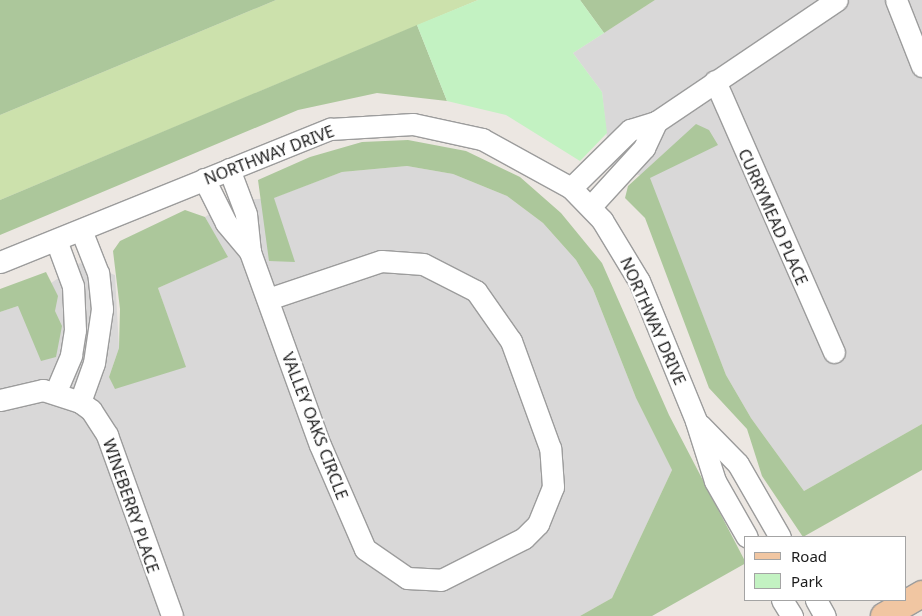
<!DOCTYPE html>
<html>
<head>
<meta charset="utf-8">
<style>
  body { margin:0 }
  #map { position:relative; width:922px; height:616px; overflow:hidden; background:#ece7e2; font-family:"Noto Sans",sans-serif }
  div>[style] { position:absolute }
  .residential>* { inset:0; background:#d9d8d8 }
  .grass>* { inset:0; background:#cce1ac }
  .forest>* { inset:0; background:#acc79b }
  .park>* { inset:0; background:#c3f2c2 }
  .roads { filter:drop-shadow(1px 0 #9c9c9c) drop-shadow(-1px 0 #9c9c9c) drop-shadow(0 1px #9c9c9c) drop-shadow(0 -1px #9c9c9c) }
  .minor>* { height:21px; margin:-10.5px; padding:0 10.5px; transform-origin:10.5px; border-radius:10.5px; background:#fff }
  .major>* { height:26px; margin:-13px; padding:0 13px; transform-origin:13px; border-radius:13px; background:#f1c6a2 }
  span { translate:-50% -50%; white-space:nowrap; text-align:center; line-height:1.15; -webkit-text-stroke:4.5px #fff; paint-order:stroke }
  .street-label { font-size:16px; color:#1b1b1b }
  .legend { position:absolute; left:744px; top:536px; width:162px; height:65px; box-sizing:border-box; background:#fff; border:1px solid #a4a4a4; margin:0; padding:6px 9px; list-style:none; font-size:15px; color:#1b1b1b }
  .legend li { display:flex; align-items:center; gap:10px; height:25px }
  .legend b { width:25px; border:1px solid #a4a4a4 }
</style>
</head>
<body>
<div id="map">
  <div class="residential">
    <i style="clip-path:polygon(655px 0,922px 0,922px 424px,804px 491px,751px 418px,726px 375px,649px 178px,610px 167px,602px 92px,573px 53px)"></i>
    <i style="clip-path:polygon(407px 166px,453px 174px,507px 196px,543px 223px,576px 260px,593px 289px,636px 398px,672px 470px,612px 598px,580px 616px,0 616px,0 312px,18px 306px,80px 263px,115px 275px,119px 348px,109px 377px,185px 367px,158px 288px,227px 257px,205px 217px,229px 201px,273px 198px,342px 172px)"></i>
  </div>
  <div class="grass">
    <i style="clip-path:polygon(276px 0,478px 0,0 200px,0 115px)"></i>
  </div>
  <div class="forest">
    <i style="clip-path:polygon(0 0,276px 0,0 115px)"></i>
    <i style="clip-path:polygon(580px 0,655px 0,604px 33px)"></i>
    <i style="clip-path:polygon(417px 25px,447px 101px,377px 93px,298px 110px,0 235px,0 200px)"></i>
    <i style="clip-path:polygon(696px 124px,709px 130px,718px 145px,650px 178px,726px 375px,751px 418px,804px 491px,922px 424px,922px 470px,803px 537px,762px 476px,747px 429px,709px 388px,645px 218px,625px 198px,628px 186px)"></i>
    <i style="clip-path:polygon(408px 140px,466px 151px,520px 177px,561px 213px,602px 263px,669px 415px,746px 563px,652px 616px,580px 616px,612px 598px,672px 470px,636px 398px,593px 289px,576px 260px,543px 223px,507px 196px,453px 174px,407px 166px,342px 172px,274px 198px,295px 262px,269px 261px,258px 180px,310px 157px,362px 142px)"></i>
    <i style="clip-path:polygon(185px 210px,205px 217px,228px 257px,158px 288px,186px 367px,115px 389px,109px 377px,119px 348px,120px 309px,113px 251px,120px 241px)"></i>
    <i style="clip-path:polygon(46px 272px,58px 296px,55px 311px,62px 326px,56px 357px,41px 361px,18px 306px,0 312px,0 289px)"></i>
  </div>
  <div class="park">
    <i style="clip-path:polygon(478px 0,580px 0,604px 33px,573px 53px,602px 92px,607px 133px,580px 161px,506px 115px,447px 101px,417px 25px)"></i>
  </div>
  <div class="roads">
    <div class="minor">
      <i style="left:896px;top:0;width:71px;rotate:68.5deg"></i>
      <i style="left:715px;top:81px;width:296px;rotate:66.3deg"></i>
      <i style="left:229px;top:169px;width:48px;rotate:69.3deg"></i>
      <i style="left:246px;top:214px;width:38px;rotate:84deg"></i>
      <i style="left:250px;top:252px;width:205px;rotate:70.1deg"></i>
      <i style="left:320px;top:445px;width:113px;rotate:66.6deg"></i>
      <i style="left:365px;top:549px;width:51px;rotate:34.6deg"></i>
      <i style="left:407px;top:578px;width:34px;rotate:3deg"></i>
      <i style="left:441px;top:580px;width:93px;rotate:-26.8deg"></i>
      <i style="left:524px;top:538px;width:20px;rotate:-45deg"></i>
      <i style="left:538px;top:524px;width:40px;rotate:-68deg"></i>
      <i style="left:553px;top:487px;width:39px;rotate:-94deg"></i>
      <i style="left:550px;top:448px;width:114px;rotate:-110deg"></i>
      <i style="left:511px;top:341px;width:61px;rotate:-125deg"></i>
      <i style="left:476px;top:291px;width:59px;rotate:-153deg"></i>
      <i style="left:423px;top:264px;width:42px;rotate:-175.9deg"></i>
      <i style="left:381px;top:261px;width:119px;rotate:161.4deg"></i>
      <i style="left:204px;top:179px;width:49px;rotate:63.4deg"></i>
      <i style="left:226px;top:223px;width:38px;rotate:50deg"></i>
      <i style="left:571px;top:188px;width:83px;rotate:-44.5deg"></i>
      <i style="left:630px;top:130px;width:27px;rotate:-17deg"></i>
      <i style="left:656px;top:122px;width:218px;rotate:-34deg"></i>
      <i style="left:591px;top:206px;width:79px;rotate:-47.6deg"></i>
      <i style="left:644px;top:148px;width:29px;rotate:-65deg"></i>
      <i style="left:0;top:262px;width:356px;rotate:-22deg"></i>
      <i style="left:330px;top:129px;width:83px;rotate:-3.4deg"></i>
      <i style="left:413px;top:124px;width:71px;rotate:12.3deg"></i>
      <i style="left:482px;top:139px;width:102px;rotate:28.8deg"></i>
      <i style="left:571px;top:188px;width:45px;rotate:45.9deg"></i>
      <i style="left:602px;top:220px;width:71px;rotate:58.8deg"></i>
      <i style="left:639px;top:281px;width:151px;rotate:67.8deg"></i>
      <i style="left:696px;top:421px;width:63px;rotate:72.4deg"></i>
      <i style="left:715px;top:481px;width:64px;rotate:60.3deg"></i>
      <i style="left:56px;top:391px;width:39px;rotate:-67deg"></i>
      <i style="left:71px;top:355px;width:25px;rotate:-81deg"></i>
      <i style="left:75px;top:330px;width:44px;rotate:-92.6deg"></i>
      <i style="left:73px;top:286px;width:49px;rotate:-110.3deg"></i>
      <i style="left:0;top:400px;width:44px;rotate:-13.1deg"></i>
      <i style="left:43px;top:390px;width:39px;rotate:18deg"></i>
      <i style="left:80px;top:402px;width:14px;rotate:36deg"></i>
      <i style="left:91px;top:410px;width:30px;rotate:57deg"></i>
      <i style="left:107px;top:435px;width:192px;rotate:70.2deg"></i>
      <i style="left:80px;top:402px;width:41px;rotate:-70.3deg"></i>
      <i style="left:94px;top:363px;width:55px;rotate:-81.6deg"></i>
      <i style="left:102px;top:309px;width:36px;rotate:-96deg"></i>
      <i style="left:98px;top:273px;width:46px;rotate:-111.6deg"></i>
      <i style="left:700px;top:425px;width:54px;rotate:45.7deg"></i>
      <i style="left:738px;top:464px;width:84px;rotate:60.1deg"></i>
      <i style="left:782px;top:600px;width:19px;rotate:58deg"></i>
      <i style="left:816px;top:600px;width:18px;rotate:61deg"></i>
    </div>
    <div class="major">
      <i style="left:884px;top:616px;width:44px;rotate:-30.1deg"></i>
    </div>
  </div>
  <div class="street-label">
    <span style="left:269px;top:155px;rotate:-21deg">NORTHWAY DRIVE</span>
    <span style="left:773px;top:217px;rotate:66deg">CURRYMEAD PLACE</span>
    <span style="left:653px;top:321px;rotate:66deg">NORTHWAY DRIVE</span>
    <span style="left:315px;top:426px;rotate:69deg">VALLEY OAKS CIRCLE</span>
    <span style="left:131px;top:506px;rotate:71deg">WINEBERRY PLACE</span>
  </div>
  <ul class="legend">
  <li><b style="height:6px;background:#f1c6a2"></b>Road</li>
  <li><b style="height:14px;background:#c3f2c2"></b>Park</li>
  </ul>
</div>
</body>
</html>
